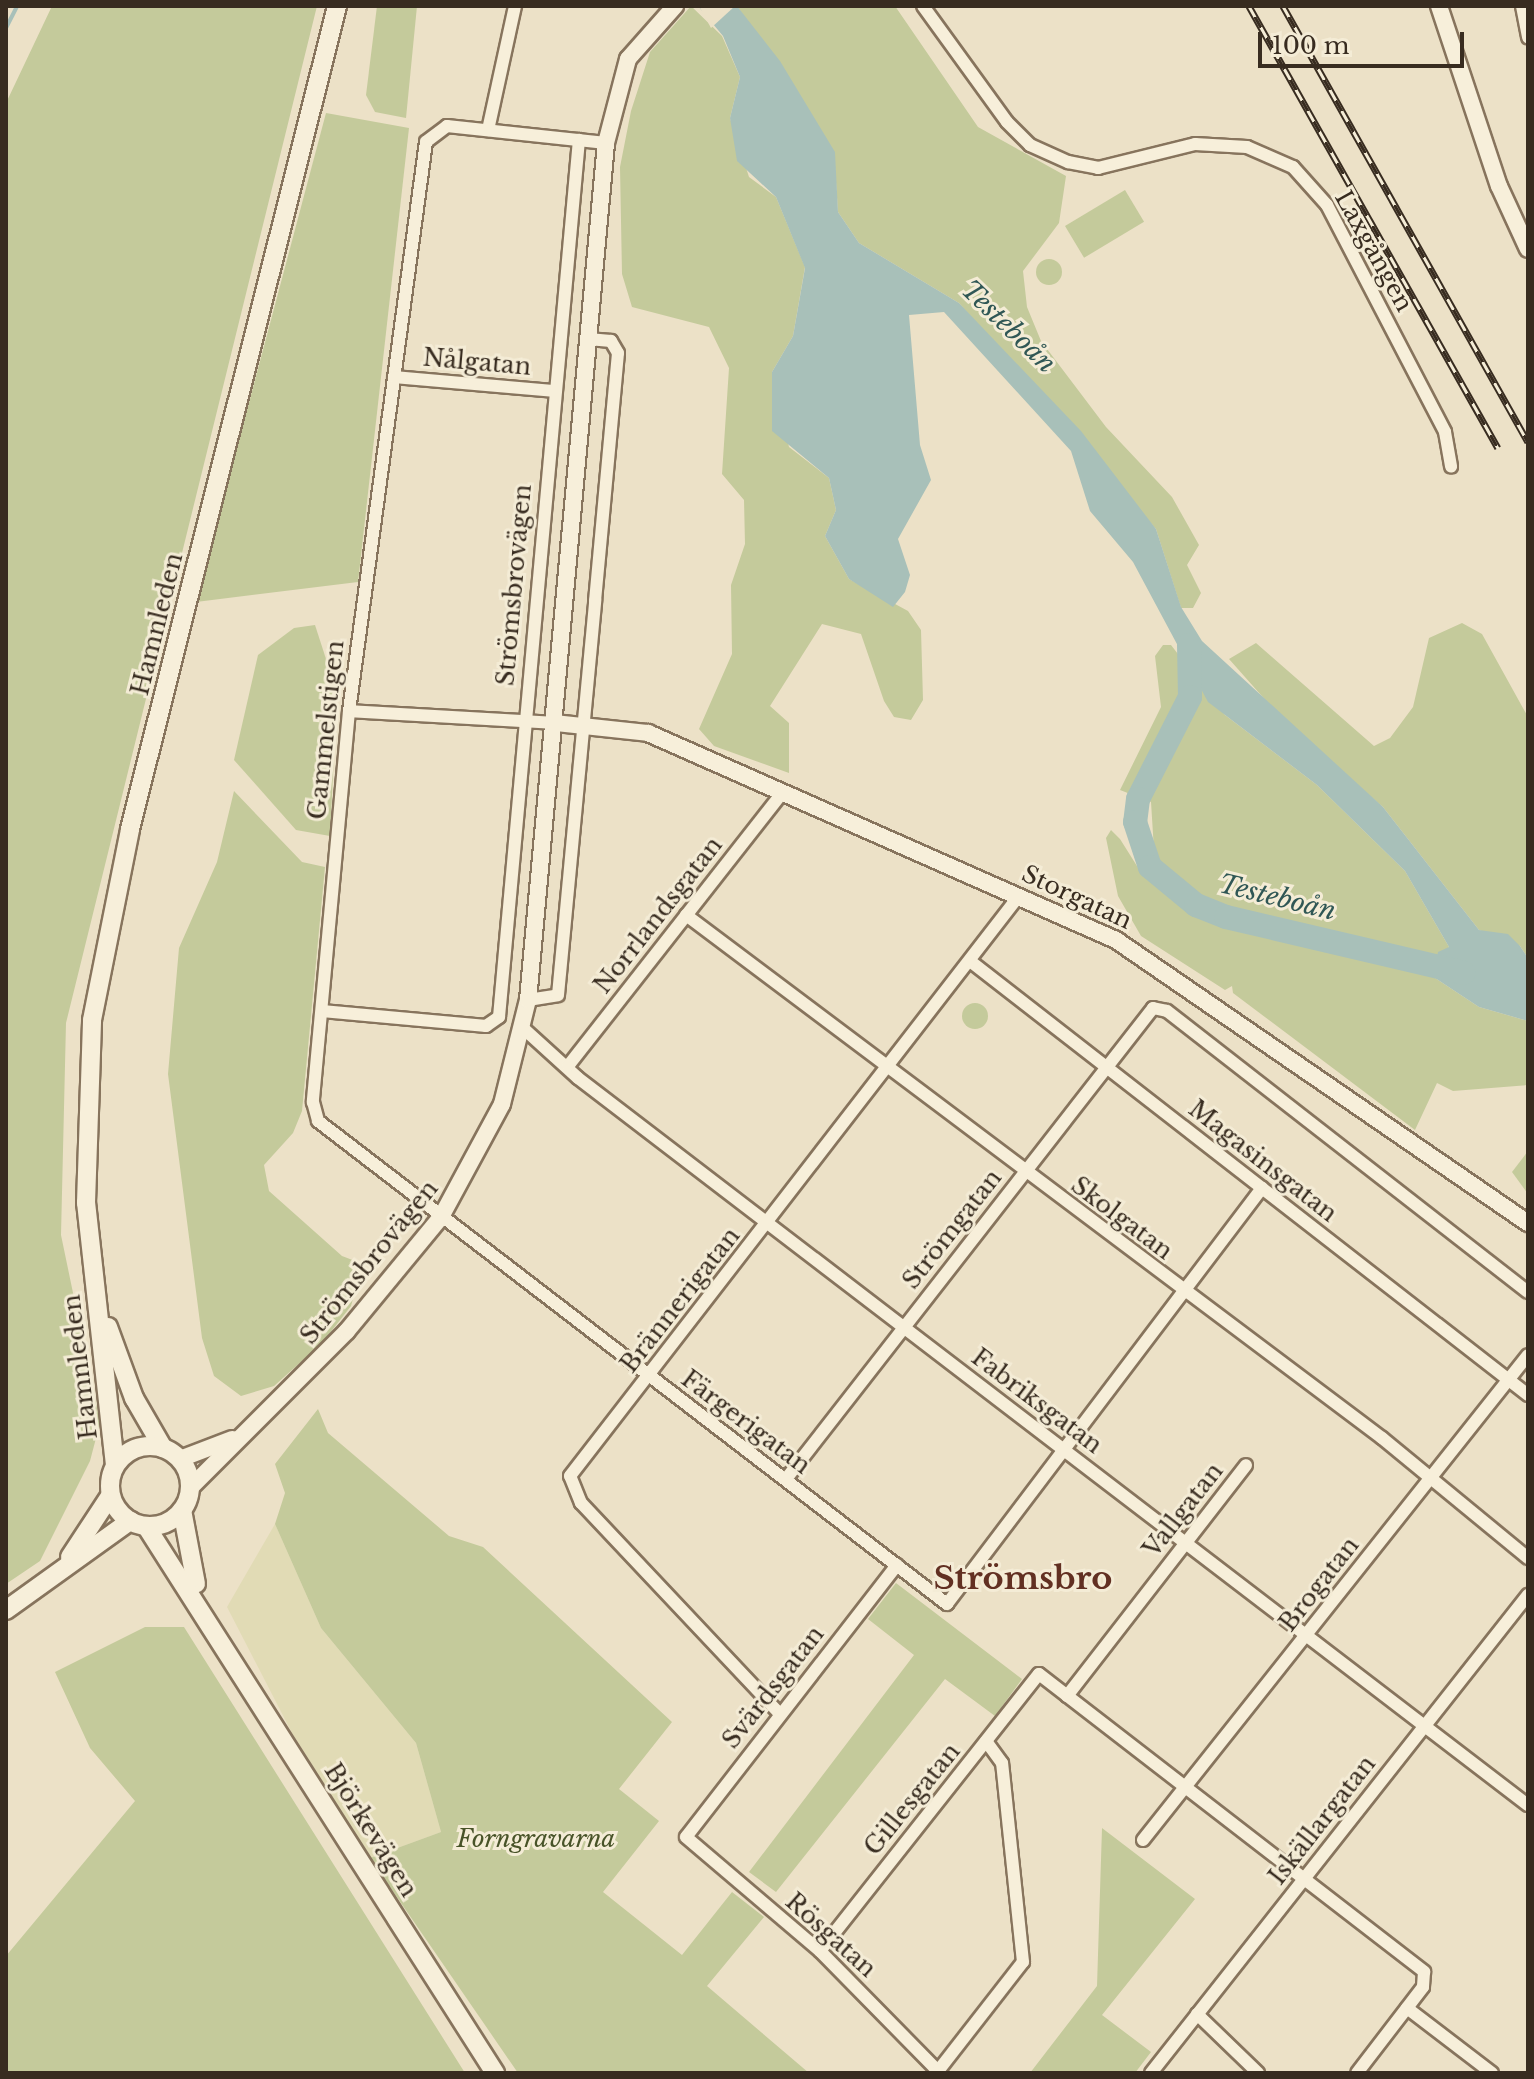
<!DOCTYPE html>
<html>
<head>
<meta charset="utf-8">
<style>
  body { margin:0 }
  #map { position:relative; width:1534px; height:2079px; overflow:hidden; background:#ece1c7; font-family:"Libre Baskerville",serif }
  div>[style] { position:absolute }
  .farmland>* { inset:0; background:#e1dbb5 }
  .green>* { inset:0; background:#c4ca9b; transform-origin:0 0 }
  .round { border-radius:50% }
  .water>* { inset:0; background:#a8c0b9 }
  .pier>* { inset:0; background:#ece1c7 }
  .stream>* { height:4px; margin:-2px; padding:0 2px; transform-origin:2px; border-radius:2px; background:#a8c0b9 }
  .river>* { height:24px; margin:-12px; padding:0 12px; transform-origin:12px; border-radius:12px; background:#a8c0b9 }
  .roads { filter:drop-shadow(2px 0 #87745d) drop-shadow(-2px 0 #87745d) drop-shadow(0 2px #87745d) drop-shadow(0 -2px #87745d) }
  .minor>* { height:12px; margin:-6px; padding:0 6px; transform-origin:6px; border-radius:6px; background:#f7efda }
  .tertiary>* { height:16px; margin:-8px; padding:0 8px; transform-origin:8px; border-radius:8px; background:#f7efda }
  .secondary>* { height:18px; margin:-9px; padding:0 9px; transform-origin:9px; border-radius:9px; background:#f7efda }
  .secondary>.ring { margin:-9px; padding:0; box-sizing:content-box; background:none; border:18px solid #f7efda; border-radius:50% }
  .rail>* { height:7px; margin-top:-3.5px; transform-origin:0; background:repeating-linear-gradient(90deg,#f4ecd6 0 12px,#382c20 0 24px); box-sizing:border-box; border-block:2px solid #382c20 }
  span { translate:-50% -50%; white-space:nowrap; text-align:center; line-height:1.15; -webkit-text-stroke:6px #f4ecd6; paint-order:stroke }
  .street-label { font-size:24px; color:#382c20 }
  .park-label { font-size:24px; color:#485328; font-style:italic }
  .water-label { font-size:26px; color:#305755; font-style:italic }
  .district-label { font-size:32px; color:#623022; font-weight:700 }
  .frame { position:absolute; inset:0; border:8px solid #382c20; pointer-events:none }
  .scale { position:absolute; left:1258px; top:32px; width:206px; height:36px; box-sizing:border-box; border:4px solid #382c20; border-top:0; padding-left:10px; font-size:24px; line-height:28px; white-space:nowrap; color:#382c20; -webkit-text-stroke:6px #f4ecd6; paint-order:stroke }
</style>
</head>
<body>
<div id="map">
  <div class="farmland">
    <i style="clip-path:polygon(275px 1524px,321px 1628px,416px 1743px,441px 1832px,370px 1858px,292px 1733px,227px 1607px)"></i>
  </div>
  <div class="green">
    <i style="clip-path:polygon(52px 6px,317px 6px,66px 1023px,61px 1235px,100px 1423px,90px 1461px,40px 1561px,6px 1584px,6px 103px)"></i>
    <i style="clip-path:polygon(377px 6px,417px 6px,406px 118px,375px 112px,366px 95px)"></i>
    <i style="clip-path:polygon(691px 6px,722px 36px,740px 77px,730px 118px,749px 177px,776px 197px,805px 267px,793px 336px,772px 372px,789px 447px,829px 478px,836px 510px,825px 536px,849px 579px,908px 611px,921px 630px,923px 700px,911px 720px,894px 717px,884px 701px,861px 634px,822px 624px,770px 706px,789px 723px,789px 773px,714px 746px,699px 729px,732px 654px,731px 585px,745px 544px,744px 500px,722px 474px,729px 368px,709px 327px,632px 307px,622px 274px,620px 167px,631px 111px,650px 52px)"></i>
    <i style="clip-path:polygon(737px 6px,895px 6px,978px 127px,1066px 176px,1059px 223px,1023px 271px,1027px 307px,1041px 341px,1106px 427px,1172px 497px,1199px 545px,1187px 565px,1201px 593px,1193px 608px,1181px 608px,1156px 529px,959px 303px,859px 243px,838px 212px,834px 152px)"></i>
    <i style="clip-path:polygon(326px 113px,409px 128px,358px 582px,196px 602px)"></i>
    <i style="left:1125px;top:190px;width:37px;height:70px;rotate:59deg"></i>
    <i class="round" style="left:1036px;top:259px;width:26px;height:26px"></i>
    <i style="clip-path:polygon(1462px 623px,1482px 634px,1528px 717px,1528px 958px,1520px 946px,1479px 930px,1383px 807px,1293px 731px,1229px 659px,1256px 643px,1374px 746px,1390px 738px,1413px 707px,1429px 638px)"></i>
    <i style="clip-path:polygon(315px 625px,337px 693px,330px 836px,296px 830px,234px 760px,258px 655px,294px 628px)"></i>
    <i style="clip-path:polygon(1163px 645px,1171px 645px,1225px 715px,1317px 785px,1405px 871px,1449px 947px,1432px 976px,1479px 1007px,1528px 1021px,1528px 1085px,1453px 1091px,1437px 1083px,1415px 1130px,1233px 993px,1232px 986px,1225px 990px,1141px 936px,1118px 896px,1106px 838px,1111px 830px,1120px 839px,1142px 874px,1155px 866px,1151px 802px,1120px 790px,1161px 707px,1155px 656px)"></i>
    <i style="clip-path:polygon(234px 791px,302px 862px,325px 867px,302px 1111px,293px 1133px,264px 1165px,269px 1191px,342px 1256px,363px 1264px,351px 1306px,322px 1343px,274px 1386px,241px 1396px,214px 1376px,202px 1338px,168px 1074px,179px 948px,217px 862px)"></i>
    <i class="round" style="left:962px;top:1003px;width:26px;height:26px"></i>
    <i style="clip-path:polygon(1528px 1151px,1528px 1194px,1512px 1172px)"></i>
    <i style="clip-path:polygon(318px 1409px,328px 1433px,449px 1536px,483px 1547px,672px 1722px,619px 1789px,659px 1821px,603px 1892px,682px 1955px,732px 1892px,764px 1917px,707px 1986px,809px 2073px,518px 2073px,370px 1858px,441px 1832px,416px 1743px,321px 1628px,275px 1524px,285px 1493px,275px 1464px)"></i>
    <i style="clip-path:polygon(896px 1583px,1022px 1679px,995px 1716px,945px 1679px,776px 1892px,749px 1872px,914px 1655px,868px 1619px)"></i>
    <i style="clip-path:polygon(145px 1627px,184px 1627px,465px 2073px,6px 2073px,6px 1956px,135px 1801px,90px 1748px,55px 1672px)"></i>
    <i style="clip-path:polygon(1102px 1828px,1195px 1899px,1102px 2015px,1151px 2052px,1135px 2073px,1030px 2073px,1097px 1986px)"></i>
  </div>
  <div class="water">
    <i style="clip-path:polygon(698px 6px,737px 6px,780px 61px,835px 152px,838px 212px,859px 243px,959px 303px,1081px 431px,1156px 529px,1181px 607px,1202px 641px,1383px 807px,1479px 930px,1508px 934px,1520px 946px,1528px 958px,1528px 1021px,1479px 1007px,1432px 976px,1438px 952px,1449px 947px,1405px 871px,1317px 785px,1208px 702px,1133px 562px,1090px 511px,1071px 451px,944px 312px,909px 315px,920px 445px,931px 480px,898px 539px,910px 575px,905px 592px,893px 607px,849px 579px,825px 536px,836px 510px,829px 478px,772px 431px,772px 372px,793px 336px,805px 268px,776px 197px,737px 161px,730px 118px,740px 77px,723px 36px)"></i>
  </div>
  <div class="pier">
    <i style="clip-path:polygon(699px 6px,735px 6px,711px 28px)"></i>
  </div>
  <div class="stream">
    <i style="left:6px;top:28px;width:25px;rotate:-63deg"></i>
  </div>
  <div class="river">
    <i style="left:1189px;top:645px;width:52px;rotate:88.9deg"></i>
    <i style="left:1190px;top:697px;width:114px;rotate:117deg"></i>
    <i style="left:1138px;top:799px;width:23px;rotate:97deg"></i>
    <i style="left:1135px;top:822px;width:47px;rotate:71.6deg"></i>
    <i style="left:1150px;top:867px;width:60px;rotate:39.6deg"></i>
    <i style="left:1196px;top:905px;width:32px;rotate:22deg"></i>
    <i style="left:1226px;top:917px;width:244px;rotate:13.2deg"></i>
  </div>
  <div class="roads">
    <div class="minor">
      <i style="left:923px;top:6px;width:143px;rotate:54.1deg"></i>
      <i style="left:1007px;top:122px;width:33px;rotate:45deg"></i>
      <i style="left:1030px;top:145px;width:42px;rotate:24.1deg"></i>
      <i style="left:1068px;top:162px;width:31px;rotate:11deg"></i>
      <i style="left:1098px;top:168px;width:100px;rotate:-13.9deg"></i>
      <i style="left:1195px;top:144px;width:52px;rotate:3.3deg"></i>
      <i style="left:1247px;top:147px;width:50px;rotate:23.5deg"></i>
      <i style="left:1293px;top:167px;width:51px;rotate:48.2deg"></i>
      <i style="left:1327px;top:205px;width:256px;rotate:62.5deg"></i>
      <i style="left:1445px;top:432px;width:35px;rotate:80deg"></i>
      <i style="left:1522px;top:6px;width:32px;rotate:79deg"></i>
      <i style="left:488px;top:130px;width:127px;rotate:-77.7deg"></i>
      <i style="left:606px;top:143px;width:160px;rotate:-173.9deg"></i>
      <i style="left:447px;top:126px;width:26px;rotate:143deg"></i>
      <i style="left:426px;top:142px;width:574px;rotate:97.71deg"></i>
      <i style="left:349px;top:711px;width:393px;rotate:95.3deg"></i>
      <i style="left:313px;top:1102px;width:20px;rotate:75deg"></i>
      <i style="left:318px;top:1121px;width:793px;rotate:37.52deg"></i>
      <i style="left:947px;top:1604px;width:522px;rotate:-52.87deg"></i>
      <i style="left:394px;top:377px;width:162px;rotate:5deg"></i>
      <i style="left:349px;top:711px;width:206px;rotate:3.3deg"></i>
      <i style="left:686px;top:915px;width:871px;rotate:36.92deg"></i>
      <i style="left:1382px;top:1438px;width:189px;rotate:39.4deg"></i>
      <i style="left:970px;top:961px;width:707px;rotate:37.87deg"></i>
      <i style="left:528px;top:1000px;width:30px;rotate:-9deg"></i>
      <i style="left:558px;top:995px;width:396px;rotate:-84.6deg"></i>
      <i style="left:595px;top:601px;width:249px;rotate:-84.7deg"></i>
      <i style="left:618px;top:353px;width:14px;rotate:-120deg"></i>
      <i style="left:611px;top:341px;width:23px;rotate:-175deg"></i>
      <i style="left:322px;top:1011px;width:165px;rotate:5.2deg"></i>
      <i style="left:486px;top:1026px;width:16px;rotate:-35deg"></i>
      <i style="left:499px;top:1017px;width:881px;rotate:-84.79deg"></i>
      <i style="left:523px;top:1028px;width:74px;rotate:42.3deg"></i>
      <i style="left:578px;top:1078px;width:1196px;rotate:37.43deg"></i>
      <i style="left:568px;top:1066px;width:348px;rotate:-51.9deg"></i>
      <i style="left:786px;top:1479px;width:597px;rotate:-52.07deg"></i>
      <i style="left:1153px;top:1008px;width:14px;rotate:12deg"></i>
      <i style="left:1167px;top:1011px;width:457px;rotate:37.9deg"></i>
      <i style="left:897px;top:1565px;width:344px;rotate:127.8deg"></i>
      <i style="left:686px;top:1837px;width:176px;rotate:40.4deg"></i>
      <i style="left:820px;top:1951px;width:171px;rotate:45.5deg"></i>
      <i style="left:1067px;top:1696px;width:292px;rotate:-52.2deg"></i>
      <i style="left:779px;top:1713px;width:289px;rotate:-133.3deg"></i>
      <i style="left:581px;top:1503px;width:29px;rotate:-112deg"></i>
      <i style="left:570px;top:1476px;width:732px;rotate:-52.27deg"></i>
      <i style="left:1143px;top:1840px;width:619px;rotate:-51.56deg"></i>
      <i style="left:820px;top:1951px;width:353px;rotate:-51.7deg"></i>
      <i style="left:1039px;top:1674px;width:487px;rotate:37.7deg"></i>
      <i style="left:1424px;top:1972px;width:15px;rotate:94deg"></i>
      <i style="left:1423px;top:1987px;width:108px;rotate:127.5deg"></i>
      <i style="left:1407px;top:2008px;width:107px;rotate:37.4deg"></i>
      <i style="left:1197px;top:2014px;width:85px;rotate:44deg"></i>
      <i style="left:938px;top:2071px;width:138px;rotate:-52.1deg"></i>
      <i style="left:1023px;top:1962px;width:200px;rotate:-96deg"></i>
      <i style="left:1002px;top:1763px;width:27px;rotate:-126deg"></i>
      <i style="left:1151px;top:2073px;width:609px;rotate:-51.74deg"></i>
    </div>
    <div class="tertiary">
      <i style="left:1439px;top:6px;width:190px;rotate:71.6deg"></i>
      <i style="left:1499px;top:186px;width:69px;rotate:65.3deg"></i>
      <i style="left:555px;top:723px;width:94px;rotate:6.1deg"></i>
      <i style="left:648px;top:733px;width:512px;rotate:23.86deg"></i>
      <i style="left:1116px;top:940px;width:500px;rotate:34.5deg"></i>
      <i style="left:180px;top:1459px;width:56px;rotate:-21deg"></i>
      <i style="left:190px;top:1488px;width:222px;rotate:-45deg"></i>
      <i style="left:347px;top:1331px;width:148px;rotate:-50.5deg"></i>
      <i style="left:441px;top:1217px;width:128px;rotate:-61.6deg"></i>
      <i style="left:502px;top:1104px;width:107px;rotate:-76deg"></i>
      <i style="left:528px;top:1000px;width:861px;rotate:-84.8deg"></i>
      <i style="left:606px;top:143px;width:87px;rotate:-75.3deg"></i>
      <i style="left:628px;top:59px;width:71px;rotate:-48.4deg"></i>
    </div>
    <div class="secondary">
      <i style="left:108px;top:1327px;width:76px;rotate:69.9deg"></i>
      <i style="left:134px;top:1398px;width:58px;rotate:59.9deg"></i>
      <i class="ring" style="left:110px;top:1446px;width:62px;height:62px"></i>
      <i style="left:115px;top:1465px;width:264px;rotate:-96.3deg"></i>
      <i style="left:86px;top:1203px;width:183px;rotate:-88.1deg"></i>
      <i style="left:92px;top:1020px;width:195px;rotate:-78.7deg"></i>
      <i style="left:130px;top:829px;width:849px;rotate:-75.88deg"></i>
      <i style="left:182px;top:1510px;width:75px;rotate:79.3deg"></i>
      <i style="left:146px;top:1526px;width:649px;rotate:57.46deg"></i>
      <i style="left:70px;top:1557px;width:73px;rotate:-56.7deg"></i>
      <i style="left:6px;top:1610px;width:153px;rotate:-35.7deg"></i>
    </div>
  </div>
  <div class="rail">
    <i style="left:1249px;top:6px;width:507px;rotate:60.61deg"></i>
    <i style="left:1283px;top:6px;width:500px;rotate:60.67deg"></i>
  </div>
  <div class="street-label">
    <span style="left:1374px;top:251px;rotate:61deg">Laxgången</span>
    <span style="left:477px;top:362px;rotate:5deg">Nålgatan</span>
    <span style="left:514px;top:585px;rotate:-85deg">Strömsbrovägen</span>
    <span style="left:157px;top:624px;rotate:-76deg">Hamnleden</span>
    <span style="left:326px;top:730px;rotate:-84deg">Gammelstigen</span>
    <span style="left:1077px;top:897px;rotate:25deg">Storgatan</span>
    <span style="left:658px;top:915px;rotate:-52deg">Norrlandsgatan</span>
    <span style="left:1263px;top:1161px;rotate:38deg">Magasinsgatan</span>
    <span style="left:1122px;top:1218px;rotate:37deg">Skolgatan</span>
    <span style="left:952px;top:1229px;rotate:-52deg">Strömgatan</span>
    <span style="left:369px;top:1262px;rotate:-51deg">Strömsbrovägen</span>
    <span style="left:680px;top:1300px;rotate:-52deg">Brännerigatan</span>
    <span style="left:80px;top:1367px;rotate:-97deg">Hamnleden</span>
    <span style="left:1037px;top:1401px;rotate:37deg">Fabriksgatan</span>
    <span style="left:746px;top:1422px;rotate:37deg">Färgerigatan</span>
    <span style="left:1183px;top:1510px;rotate:-52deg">Vallgatan</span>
    <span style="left:1319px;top:1584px;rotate:-52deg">Brogatan</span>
    <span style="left:773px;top:1687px;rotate:-52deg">Svärdsgatan</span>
    <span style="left:912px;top:1799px;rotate:-51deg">Gillesgatan</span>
    <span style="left:1322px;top:1820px;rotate:-52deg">Iskällargatan</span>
    <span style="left:371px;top:1830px;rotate:58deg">Björkevägen</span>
    <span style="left:831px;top:1935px;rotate:42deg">Rösgatan</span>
  </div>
  <div class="park-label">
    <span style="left:536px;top:1839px">Forngravarna</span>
  </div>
  <div class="water-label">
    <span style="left:1008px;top:327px;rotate:44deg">Testeboån</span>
    <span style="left:1277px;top:898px;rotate:14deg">Testeboån</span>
  </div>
  <div class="district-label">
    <span style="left:1023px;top:1578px">Strömsbro</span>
  </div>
  <div class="frame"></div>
  <div class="scale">100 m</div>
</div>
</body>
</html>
